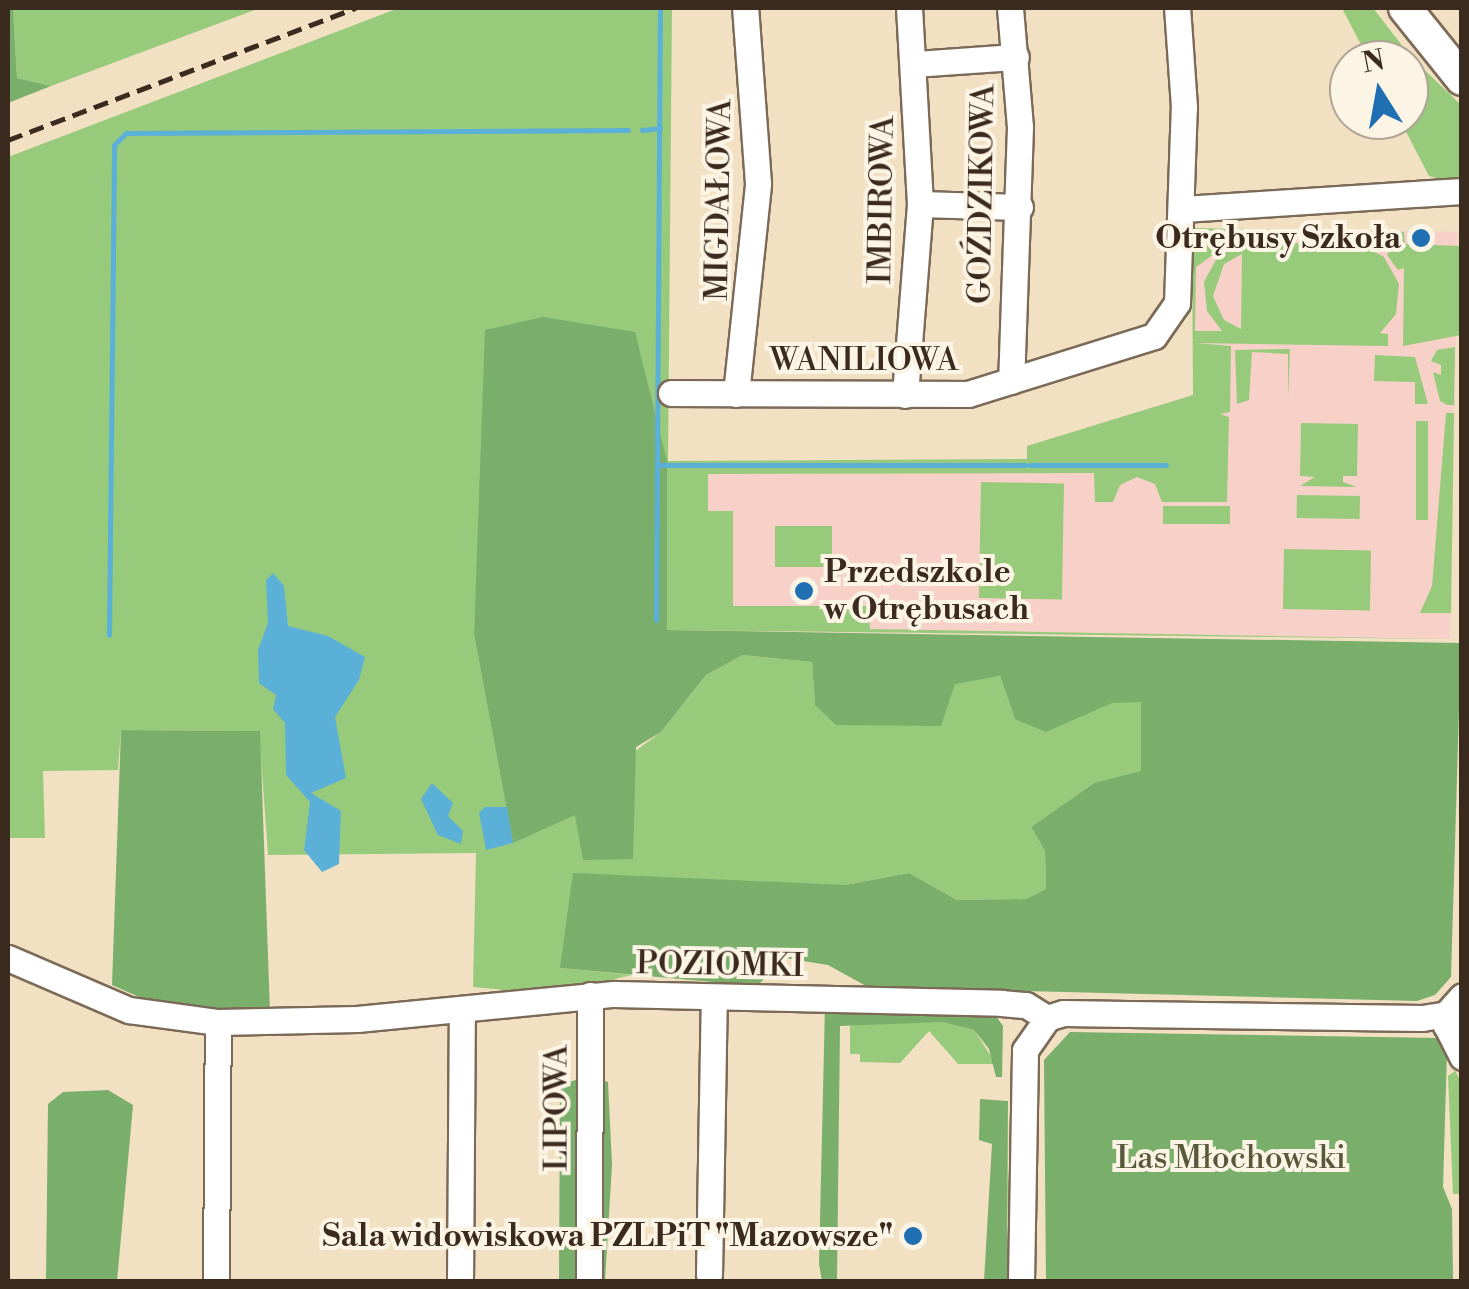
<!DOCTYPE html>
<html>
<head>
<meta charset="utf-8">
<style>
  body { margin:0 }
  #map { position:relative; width:1469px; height:1289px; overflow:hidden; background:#f1e0c1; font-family:"Libre Bodoni",serif }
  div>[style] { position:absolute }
  .built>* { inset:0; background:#f7d1c8 }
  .green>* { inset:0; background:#97ca7b; transform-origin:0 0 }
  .forest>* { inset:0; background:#79ae6b }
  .water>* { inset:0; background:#5bb0d7 }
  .stream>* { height:5px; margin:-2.5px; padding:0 2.5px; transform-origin:2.5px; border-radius:2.5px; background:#5bb0d7 }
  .roads { filter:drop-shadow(2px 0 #7b6a57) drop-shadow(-2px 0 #7b6a57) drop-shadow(0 2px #7b6a57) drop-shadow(0 -2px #7b6a57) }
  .minor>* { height:25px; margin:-12.5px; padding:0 12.5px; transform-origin:12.5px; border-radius:12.5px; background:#fff }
  .major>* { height:32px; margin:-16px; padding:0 16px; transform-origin:16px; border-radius:16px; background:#fff }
  .rail>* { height:5px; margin-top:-2.5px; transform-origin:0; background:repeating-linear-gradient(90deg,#3b2a1e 0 15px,transparent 0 23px) }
  .dots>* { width:28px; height:28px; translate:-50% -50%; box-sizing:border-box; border:5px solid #fcf5e5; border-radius:50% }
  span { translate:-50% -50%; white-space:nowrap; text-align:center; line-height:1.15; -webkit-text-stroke:8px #fcf5e5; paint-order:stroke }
  .street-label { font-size:32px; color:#3b2a1e }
  .poi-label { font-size:32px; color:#3b2a1e; font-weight:700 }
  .right { translate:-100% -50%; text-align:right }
  .left { translate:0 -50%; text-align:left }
  .park-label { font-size:32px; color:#575a3a }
  .frame { position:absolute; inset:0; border:10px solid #3b2a1e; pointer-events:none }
  .north { position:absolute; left:1329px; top:40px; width:100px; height:100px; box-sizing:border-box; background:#fcf5e5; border:2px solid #afa495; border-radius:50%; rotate:349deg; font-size:28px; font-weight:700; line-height:40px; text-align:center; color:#3b2a1e }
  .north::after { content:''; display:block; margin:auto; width:35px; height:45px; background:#1f6fb2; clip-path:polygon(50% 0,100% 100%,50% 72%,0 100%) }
</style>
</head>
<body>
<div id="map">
  <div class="built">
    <i style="clip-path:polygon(1192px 228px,1458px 232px,1450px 639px,666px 630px,667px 471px,1027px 471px,1027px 446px,1193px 395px)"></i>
  </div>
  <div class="green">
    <i style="clip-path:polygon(13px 8px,260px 8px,51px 86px,17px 78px)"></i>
    <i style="clip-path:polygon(evenodd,399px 8px,672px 8px,668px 461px,1027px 459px,1027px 446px,1193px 395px,1192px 228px,1404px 232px,1405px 244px,1461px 246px,1461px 335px,1403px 346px,1404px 268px,1398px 270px,1387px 255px,1399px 234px,1344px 240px,1235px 233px,1235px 239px,1196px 267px,1195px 331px,1222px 331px,1207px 311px,1204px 282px,1218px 256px,1246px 242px,1362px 245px,1384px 257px,1399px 284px,1396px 314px,1380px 333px,1388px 334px,1388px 346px,1195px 343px,1231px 346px,1230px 412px,1220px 414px,1229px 417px,1227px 502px,1162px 502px,1155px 484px,1137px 477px,1120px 485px,1113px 502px,1095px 502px,1094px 473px,708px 474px,708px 511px,733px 511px,733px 606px,869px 606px,870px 629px,1450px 639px,666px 630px,667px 461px,481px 479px,474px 634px,513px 842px,661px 732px,706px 675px,743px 655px,812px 662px,815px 705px,1000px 676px,1015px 719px,1113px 659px,1309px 767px,1094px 783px,1031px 827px,1045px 851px,1046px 889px,1026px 899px,957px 900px,909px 873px,845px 885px,750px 885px,560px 968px,632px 975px,549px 994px,473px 987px,476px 853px,268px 855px,259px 731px,121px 730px,118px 770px,43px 771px,45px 838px,8px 838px,8px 157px,399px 8px,1242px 254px,1241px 329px,1224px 320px,1213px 296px,1224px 264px,1242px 254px)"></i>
    <i style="clip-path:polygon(1342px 8px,1373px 8px,1411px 57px,1461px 105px,1461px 184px,1429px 176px,1400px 120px,1409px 120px,1409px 60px,1369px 60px)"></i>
    <i style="clip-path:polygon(1455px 347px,1454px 405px,1447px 405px,1440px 401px,1433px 372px,1441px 375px,1441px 365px,1431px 361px,1437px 350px)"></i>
    <i style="clip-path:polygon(1290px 349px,1288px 399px,1288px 354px,1252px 352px,1249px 400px,1237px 404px,1235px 350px)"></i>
    <i style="clip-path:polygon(1375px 355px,1415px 357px,1428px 404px,1415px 404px,1415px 382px,1374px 381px)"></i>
    <i style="clip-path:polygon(1446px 413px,1454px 413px,1451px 613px,1420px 613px,1432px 586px)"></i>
    <i style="left:1416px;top:421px;width:12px;height:99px"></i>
    <i style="clip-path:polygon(1301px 423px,1358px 424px,1357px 476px,1343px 476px,1343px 482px,1357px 487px,1300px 486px,1315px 477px,1300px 476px)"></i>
    <i style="left:981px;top:482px;width:83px;height:116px;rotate:1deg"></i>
    <i style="left:1297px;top:495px;width:63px;height:23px;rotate:1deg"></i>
    <i style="left:1163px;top:506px;width:67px;height:18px"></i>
    <i style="left:775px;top:526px;width:57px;height:41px"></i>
    <i style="left:1284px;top:549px;width:87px;height:60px;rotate:1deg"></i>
    <i style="clip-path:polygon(878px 1021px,942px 1022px,974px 1030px,996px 1064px,958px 1064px,929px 1031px,900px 1063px,860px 1062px,860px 1054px,850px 1054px,850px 1026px)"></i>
    <i style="clip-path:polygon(1455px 1071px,1461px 1081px,1462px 1139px,1459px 1194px,1453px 1194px,1448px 1076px)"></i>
  </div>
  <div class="forest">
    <i style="clip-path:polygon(8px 8px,13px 8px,17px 78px,51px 86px,8px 103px)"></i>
    <i style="clip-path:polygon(543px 317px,635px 332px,667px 461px,667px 630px,1461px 643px,1451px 977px,1435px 995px,1417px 1001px,868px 987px,828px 965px,785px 958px,757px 986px,560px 968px,573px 873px,845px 885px,909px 873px,957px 900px,1026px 899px,1046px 889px,1045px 851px,1031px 827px,1094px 783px,1141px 771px,1141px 702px,1112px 703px,1046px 732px,1015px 719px,1000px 676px,955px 684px,941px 726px,836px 725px,815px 705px,812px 662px,743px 655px,706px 675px,661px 732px,636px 747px,633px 859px,583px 860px,575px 815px,513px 843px,474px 634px,485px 330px)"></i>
    <i style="clip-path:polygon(121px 730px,260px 731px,270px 1013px,187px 1018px,112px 985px)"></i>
    <i style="clip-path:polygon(825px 1005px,991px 1009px,1003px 1026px,1002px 1077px,996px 1077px,989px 1049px,974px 1030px,942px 1022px,840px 1026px,837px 1281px,822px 1281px,819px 1264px)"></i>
    <i style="clip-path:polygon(1070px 1032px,1437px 1038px,1447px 1051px,1443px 1187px,1452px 1209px,1453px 1281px,1046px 1281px,1044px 1060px)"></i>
    <i style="clip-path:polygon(588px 1076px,608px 1082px,612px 1165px,605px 1281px,559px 1282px,560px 1085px)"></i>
    <i style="clip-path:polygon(108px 1090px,133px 1105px,117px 1281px,46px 1281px,48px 1104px,63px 1092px)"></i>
    <i style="clip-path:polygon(980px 1099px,1008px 1101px,1007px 1281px,984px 1281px,992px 1144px,979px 1140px)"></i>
  </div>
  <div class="water">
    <i style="clip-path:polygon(273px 573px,284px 586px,288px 626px,328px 636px,365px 657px,359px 680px,335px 717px,346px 778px,311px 793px,341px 811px,339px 864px,322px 872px,304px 850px,310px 802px,286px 775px,285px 723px,273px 709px,276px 695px,259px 683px,258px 650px,268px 623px,266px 580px)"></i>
    <i style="clip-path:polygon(432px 783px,453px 803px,448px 816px,463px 831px,461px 844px,438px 835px,421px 799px)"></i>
    <i style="clip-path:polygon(485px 807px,507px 807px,513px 843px,486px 850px,479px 813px)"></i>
  </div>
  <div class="stream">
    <i style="left:642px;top:130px;width:18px;rotate:-6deg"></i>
    <i style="left:658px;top:465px;width:367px"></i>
    <i style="left:1030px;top:465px;width:136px"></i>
    <i style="left:656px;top:620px;width:612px;rotate:-89.63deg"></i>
    <i style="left:109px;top:635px;width:490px;rotate:-89.4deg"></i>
    <i style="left:114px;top:145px;width:17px;rotate:-45deg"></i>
    <i style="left:126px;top:133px;width:502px;rotate:-0.34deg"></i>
  </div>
  <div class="roads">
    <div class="minor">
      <i style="left:1010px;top:8px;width:119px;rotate:85.2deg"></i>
      <i style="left:1020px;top:127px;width:254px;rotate:92deg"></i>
      <i style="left:915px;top:64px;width:101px;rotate:-4deg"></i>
      <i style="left:920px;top:204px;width:100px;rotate:1.7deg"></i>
      <i style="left:1183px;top:209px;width:280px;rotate:-3.7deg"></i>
      <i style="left:671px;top:393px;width:297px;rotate:0.2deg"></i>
      <i style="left:968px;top:394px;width:195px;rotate:-17.3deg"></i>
      <i style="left:1154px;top:336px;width:40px;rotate:-55.1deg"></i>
      <i style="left:1177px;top:303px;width:196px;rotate:-88deg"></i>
      <i style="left:1184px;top:107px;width:99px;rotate:-94deg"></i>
      <i style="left:736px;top:394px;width:212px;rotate:-84deg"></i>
      <i style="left:758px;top:183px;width:175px;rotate:-94.2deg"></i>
      <i style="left:905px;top:395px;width:192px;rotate:-85.5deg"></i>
      <i style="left:920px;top:204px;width:196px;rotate:-93.2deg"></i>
      <i style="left:8px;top:958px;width:132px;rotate:23.3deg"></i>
      <i style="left:129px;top:1010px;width:90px;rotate:7.7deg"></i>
      <i style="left:218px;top:1022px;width:139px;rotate:-1.2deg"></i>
      <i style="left:357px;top:1019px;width:258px;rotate:-5.6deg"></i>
      <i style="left:614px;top:994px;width:387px;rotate:1.3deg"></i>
      <i style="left:1001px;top:1003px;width:25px;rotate:5deg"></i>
      <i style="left:1026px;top:1005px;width:25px;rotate:32deg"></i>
      <i style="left:1047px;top:1018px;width:17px;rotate:-17deg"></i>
      <i style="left:1063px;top:1013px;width:359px;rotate:0.8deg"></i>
      <i style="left:1422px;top:1018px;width:24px;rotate:-9deg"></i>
      <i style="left:1446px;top:1014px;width:24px;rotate:-48deg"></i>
      <i style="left:1458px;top:1014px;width:9px;rotate:-159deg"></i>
      <i style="left:1450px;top:1011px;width:15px;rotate:106deg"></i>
      <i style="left:1446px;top:1025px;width:36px;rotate:63deg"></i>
      <i style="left:709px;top:1275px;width:277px;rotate:-89deg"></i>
      <i style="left:216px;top:1282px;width:260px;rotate:-89.6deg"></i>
      <i style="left:460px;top:1282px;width:273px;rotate:-89.6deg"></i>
      <i style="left:589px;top:1282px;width:287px;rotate:-89.8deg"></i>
      <i style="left:1021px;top:1282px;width:232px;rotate:-89deg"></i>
      <i style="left:1025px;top:1050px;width:39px;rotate:-55deg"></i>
    </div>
    <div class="major">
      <i style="left:1405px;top:8px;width:91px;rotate:51.2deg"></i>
    </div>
  </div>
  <div class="rail">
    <i style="left:8px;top:140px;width:372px;rotate:-20.8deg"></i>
  </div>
  <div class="dots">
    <i style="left:1421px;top:238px;background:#1f6fb2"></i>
    <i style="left:804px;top:591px;background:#1f6fb2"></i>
    <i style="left:913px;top:1236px;background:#1f6fb2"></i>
  </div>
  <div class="street-label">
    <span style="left:982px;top:194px;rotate:-89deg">GOŹDZIKOWA</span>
    <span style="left:719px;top:200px;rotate:-89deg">MIGDAŁOWA</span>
    <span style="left:882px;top:200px;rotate:-89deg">IMBIROWA</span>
    <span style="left:864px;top:360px">WANILIOWA</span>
    <span style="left:720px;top:965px;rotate:1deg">POZIOMKI</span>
    <span style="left:557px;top:1108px;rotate:-90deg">LIPOWA</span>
  </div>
  <div class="poi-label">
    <span class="right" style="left:1401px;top:238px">Otrębusy Szkoła</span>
    <span class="left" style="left:824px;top:591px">Przedszkole<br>w Otrębusach</span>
    <span class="right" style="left:893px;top:1236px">Sala widowiskowa PZLPiT "Mazowsze"</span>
  </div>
  <div class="park-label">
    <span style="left:1231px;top:1158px">Las Młochowski</span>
  </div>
  <div class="frame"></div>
  <div class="north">N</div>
</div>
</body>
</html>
